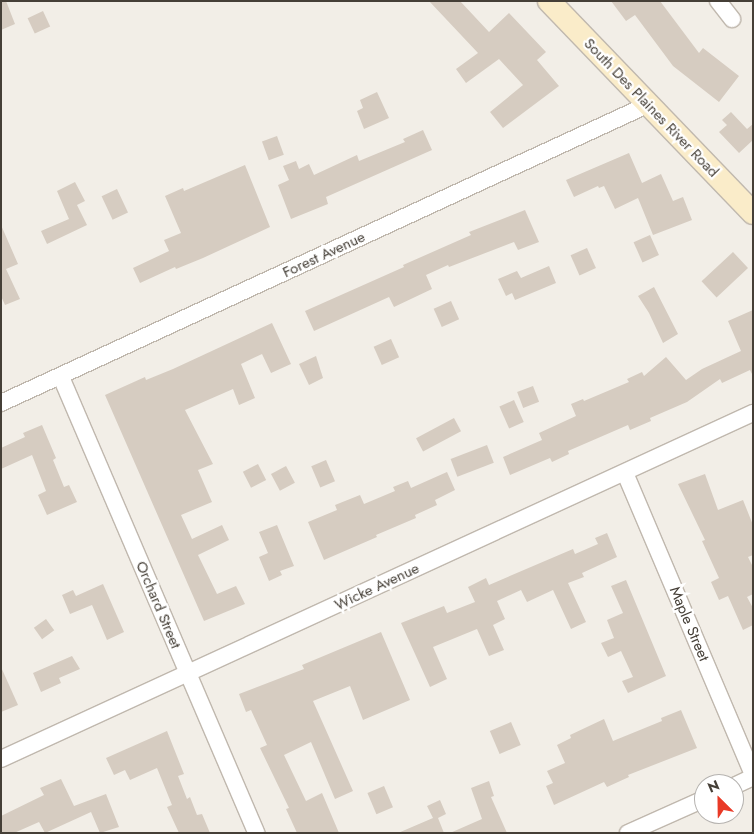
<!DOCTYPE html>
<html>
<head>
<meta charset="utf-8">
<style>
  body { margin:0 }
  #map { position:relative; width:754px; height:834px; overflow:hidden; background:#f2eee7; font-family:Jost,sans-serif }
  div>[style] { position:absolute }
  .building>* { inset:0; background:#d6ccc1; transform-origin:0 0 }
  .roads { filter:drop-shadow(1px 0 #c0b8ae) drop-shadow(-1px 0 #c0b8ae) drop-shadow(0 1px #c0b8ae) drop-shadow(0 -1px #c0b8ae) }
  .minor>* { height:16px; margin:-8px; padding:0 8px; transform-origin:8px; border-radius:8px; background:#fff }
  .secondary>* { height:22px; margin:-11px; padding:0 11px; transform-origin:11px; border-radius:11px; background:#faecc9 }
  span { translate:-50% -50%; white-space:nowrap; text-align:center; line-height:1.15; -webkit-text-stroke:4.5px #fff; paint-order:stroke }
  .street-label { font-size:15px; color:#453f37 }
  .frame { position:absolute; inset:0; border:2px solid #453f37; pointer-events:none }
  .north { position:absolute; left:694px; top:774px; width:50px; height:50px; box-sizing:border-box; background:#fff; border:1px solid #b5b2af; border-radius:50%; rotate:337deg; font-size:14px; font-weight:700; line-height:20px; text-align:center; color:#453f37 }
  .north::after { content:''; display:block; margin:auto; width:18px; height:22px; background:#e93a27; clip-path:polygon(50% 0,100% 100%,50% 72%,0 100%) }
</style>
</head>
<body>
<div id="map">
  <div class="building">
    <i style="clip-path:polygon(1px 1px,6px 1px,15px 24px,1px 30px)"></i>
    <i style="clip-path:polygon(429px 1px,460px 1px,489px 32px,509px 13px,546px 52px,537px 60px,559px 86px,503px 128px,490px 112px,523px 85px,499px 59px,466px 83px,456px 69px,478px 53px)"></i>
    <i style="clip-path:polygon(611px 1px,660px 1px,699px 53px,703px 48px,739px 76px,719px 102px,673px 66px,635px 15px,626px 21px)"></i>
    <i style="left:43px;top:11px;width:17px;height:17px;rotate:65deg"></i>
    <i style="clip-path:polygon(377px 92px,389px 118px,364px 129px,357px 111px,363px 108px,360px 100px)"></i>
    <i style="clip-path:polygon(731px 112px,747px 129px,753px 124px,753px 140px,739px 153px,719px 132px,727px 125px,722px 120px)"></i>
    <i style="clip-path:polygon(423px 130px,432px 150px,326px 197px,328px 204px,291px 219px,278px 185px,289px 180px,283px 166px,296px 161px,299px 169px,309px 164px,314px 175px,357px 155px,359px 161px,405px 142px,403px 139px)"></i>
    <i style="left:277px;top:136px;width:20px;height:16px;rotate:70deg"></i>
    <i style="clip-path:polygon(629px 153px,642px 183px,661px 174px,673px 201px,683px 197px,692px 220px,653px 235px,638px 198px,615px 209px,604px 186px,599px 188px,598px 186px,574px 197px,566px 180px)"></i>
    <i style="clip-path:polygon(245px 165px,270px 227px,203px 258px,176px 269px,175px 267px,140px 283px,133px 268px,169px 251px,164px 240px,181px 233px,165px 196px,183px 188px,184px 191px)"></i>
    <i style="clip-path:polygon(75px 182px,85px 201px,77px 205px,87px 225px,47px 244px,41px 231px,69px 219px,57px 191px)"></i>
    <i style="left:117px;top:189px;width:26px;height:17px;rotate:65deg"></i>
    <i style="clip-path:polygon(525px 210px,539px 242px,518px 250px,514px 242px,449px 267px,448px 265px,426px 275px,432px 289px,394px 307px,389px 297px,314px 331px,305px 311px,404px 267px,403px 265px,471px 235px,469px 232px)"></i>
    <i style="clip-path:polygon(1px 225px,18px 264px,6px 269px,20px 299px,5px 305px,1px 296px)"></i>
    <i style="left:650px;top:235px;width:22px;height:18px;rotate:66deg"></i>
    <i style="left:587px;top:248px;width:22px;height:18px;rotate:66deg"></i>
    <i style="left:733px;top:252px;width:22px;height:43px;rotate:47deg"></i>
    <i style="clip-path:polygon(549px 266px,556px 283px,515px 300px,512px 293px,506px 296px,498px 279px,517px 271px,521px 278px)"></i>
    <i style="clip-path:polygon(654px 287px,678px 334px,663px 343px,649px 313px,638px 296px)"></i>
    <i style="left:451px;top:301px;width:20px;height:19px;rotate:66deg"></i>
    <i style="clip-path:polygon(753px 310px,753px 376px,750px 370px,722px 383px,720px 379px,687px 402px,650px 418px,651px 421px,630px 430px,628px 425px,568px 451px,569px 454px,552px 462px,550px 458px,510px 475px,503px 457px,542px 440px,539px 433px,576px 416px,571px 404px,583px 399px,584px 401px,629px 382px,627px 379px,642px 372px,644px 376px,666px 357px,686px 380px,702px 369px,741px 351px,728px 321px)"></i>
    <i style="clip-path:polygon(272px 323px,291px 364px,271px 373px,262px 354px,241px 364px,255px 398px,239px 405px,233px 389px,185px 410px,213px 464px,198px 470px,212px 502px,181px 515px,192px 539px,222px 525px,229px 540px,198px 555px,217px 594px,236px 586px,245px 604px,204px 621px,105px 395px,145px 377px,146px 380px,173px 369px)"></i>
    <i style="left:391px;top:339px;width:20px;height:19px;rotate:66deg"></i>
    <i style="clip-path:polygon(316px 356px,323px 378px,309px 385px,299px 364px)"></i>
    <i style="left:533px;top:386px;width:17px;height:17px;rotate:69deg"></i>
    <i style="left:514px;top:400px;width:24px;height:16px;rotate:66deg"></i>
    <i style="left:454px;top:418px;width:15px;height:43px;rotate:62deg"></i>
    <i style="clip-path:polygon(42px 425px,56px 458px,53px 460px,64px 487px,69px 485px,77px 502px,47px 515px,38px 495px,46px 491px,32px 455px,1px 469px,1px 448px,25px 437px,23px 433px)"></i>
    <i style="left:487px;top:445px;width:19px;height:39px;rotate:69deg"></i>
    <i style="left:326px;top:460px;width:23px;height:16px;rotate:67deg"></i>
    <i style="left:258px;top:464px;width:18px;height:17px;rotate:63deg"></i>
    <i style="left:286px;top:466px;width:19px;height:17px;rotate:62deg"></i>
    <i style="clip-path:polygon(447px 472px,455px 490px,435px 500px,437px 505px,415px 515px,416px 518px,376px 535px,377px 537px,324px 560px,308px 522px,337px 510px,335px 505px,360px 495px,364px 504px,395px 491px,393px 487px,408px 481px,411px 488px)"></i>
    <i style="clip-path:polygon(705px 474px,718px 510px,743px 500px,753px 525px,753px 555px,748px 557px,753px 567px,753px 594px,747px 597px,753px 608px,753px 625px,743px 630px,728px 596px,719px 600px,711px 582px,719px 578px,702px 541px,705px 540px,678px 484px)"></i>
    <i style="clip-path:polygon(277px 525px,294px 566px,280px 571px,282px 575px,269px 581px,259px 557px,268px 553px,259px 532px)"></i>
    <i style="clip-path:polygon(607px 533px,617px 557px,582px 573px,584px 577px,568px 583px,586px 622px,571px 629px,553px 590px,527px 602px,521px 590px,497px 601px,505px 619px,493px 625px,504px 650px,489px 656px,477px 629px,433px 647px,447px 679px,430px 687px,401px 623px,444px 606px,447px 613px,475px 602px,468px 587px,486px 578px,489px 585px,573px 549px,575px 554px,598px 544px,595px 538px)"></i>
    <i style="clip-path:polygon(626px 580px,666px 676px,628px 693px,622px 681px,633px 677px,621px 651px,608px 657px,601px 643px,614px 638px,607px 620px,623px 613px,611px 586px)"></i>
    <i style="clip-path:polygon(103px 584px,124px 632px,107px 640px,92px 605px,70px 614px,62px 595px,73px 590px,76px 596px)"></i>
    <i style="left:46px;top:619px;width:14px;height:15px;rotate:54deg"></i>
    <i style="clip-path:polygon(381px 632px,410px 700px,363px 720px,350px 686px,313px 701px,353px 791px,335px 799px,311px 742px,284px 755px,306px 801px,322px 793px,339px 833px,297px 833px,286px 809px,289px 808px,260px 748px,267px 745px,251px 710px,246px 712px,239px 694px,304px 669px,302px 665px)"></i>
    <i style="clip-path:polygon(72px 656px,80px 669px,59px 678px,61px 683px,41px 692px,33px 673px)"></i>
    <i style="clip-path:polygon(1px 667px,18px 705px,1px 712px)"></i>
    <i style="clip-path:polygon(681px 710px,697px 748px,628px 775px,629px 777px,607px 787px,604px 782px,554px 805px,546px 786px,553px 783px,547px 771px,565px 763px,557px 745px,571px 738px,570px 735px,604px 719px,613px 741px,662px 721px,661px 718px)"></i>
    <i style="left:511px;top:722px;width:25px;height:23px;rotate:67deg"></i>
    <i style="clip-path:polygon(167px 731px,184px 774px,178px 776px,187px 799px,190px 797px,197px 815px,202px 814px,210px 833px,179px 833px,167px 807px,172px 805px,157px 768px,130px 780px,125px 770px,114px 775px,106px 758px)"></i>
    <i style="clip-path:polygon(61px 779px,74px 806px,106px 794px,119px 827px,100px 833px,91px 812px,45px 833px,39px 822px,14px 833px,1px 833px,1px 816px,44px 795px,40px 788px)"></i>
    <i style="clip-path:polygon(489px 781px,494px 796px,491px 797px,507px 833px,450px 833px,482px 819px,471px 788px)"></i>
    <i style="left:384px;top:786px;width:23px;height:18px;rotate:67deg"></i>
    <i style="clip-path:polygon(440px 800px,446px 814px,438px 818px,444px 833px,398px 833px,433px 818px,427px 806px)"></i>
  </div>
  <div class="roads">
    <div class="minor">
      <i style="left:718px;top:1px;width:23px;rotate:52deg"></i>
      <i style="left:61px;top:377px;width:496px;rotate:66.8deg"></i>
      <i style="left:1px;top:403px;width:711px;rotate:-24.76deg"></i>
      <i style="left:625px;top:473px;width:327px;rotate:67deg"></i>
      <i style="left:1px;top:759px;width:828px;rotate:-24.71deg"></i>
      <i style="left:734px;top:786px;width:21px;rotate:-25deg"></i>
      <i style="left:628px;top:833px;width:83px;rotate:-24.1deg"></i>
    </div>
    <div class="secondary">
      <i style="left:549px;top:1px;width:294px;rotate:46.1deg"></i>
    </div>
  </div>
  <div class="street-label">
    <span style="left:651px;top:108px;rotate:46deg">South Des Plaines River Road</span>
    <span style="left:324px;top:255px;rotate:-25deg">Forest Avenue</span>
    <span style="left:377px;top:587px;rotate:-25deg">Wicke Avenue</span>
    <span style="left:158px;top:605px;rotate:67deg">Orchard Street</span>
    <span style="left:689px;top:624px;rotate:67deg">Maple Street</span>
  </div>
  <div class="frame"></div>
  <div class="north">N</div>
</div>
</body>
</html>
